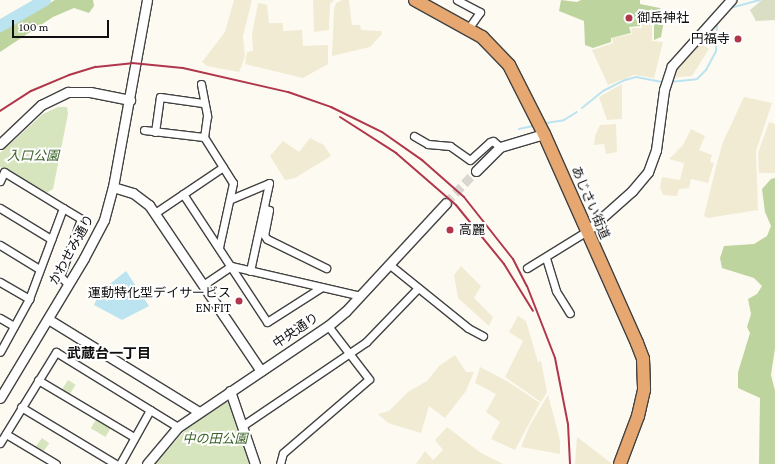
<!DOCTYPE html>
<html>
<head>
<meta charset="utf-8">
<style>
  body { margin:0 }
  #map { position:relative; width:775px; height:464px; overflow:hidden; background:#fdfaf2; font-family:"Crimson Pro","Noto Sans JP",serif }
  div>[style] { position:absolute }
  .farmland>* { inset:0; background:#f1ebd4 }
  .green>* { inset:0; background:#d7e5be; transform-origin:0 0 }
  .forest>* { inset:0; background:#bed49f }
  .cemetery>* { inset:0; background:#d9dec4 }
  .water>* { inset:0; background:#bce3f0 }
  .stream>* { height:2px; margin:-1px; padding:0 1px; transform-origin:1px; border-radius:1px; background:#bce3f0 }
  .river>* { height:12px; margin:-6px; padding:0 6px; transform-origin:6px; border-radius:6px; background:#bce3f0 }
  .tertiary-tunnel>* { height:9px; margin-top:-4.5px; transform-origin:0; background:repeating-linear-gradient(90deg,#d9d7d0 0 9px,transparent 0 13.5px) }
  .roads { filter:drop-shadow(1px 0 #424242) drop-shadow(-1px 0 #424242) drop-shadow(0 1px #424242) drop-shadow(0 -1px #424242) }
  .minor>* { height:7px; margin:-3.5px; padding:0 3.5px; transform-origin:3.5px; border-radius:3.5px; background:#fff }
  .tertiary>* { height:9px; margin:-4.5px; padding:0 4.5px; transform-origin:4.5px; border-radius:4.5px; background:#fff }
  .trunk>* { height:12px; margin:-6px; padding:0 6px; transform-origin:6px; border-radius:6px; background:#e6a870 }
  .rail>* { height:2px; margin:-1px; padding:0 1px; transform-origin:1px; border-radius:1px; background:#b0364b }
  .dots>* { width:11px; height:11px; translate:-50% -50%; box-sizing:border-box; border:2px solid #fff; border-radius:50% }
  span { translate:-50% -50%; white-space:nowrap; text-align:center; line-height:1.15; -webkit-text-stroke:4px #fff; paint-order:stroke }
  .poi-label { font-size:13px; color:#0f0f0f }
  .left { translate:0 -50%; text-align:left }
  .right { translate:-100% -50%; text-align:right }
  .park-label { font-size:13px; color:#396026; font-style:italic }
  .street-label { font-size:13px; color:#0f0f0f }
  .neighbourhood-label { font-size:14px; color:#0f0f0f; font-weight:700 }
  .scale { position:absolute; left:12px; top:20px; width:97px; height:18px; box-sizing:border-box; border:2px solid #0f0f0f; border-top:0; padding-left:5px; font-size:12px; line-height:14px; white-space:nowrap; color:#0f0f0f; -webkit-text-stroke:3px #fff; paint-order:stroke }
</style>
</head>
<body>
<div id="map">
  <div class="farmland">
    <i style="clip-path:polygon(234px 0,252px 0,243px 36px,245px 57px,239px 72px,207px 66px,202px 62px,225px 32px)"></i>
    <i style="clip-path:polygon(313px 0,334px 0,330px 4px,329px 30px,314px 32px)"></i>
    <i style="clip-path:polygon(342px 0,349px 0,352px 25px,360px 25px,361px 30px,381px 31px,382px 34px,370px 47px,332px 56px,334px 9px,336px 3px)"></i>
    <i style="clip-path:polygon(258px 3px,267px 5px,269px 23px,283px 23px,283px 31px,302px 30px,303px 46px,328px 45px,328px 64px,303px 78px,245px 64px,247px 52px,253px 51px,252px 34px)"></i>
    <i style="clip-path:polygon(642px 20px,652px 20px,652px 41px,663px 42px,654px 78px,634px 75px,608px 85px,592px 50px,613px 43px,612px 38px,632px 34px,631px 28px,642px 28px)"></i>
    <i style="clip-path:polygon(698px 40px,709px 49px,692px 76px,670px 78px,674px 68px)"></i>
    <i style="clip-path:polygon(622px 84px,622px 119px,607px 120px,599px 97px)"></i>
    <i style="clip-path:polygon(744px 97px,772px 103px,756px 151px,758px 210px,708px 218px,704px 216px,717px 163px,723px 142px)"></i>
    <i style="clip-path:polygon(769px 122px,775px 124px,775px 173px,759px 173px,758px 153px)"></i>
    <i style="clip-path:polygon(616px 124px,617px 152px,606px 154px,604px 144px,594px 145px,595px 136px,600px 125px)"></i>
    <i style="clip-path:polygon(691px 129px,705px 136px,699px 150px,712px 155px,710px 162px,714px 163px,708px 183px,691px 179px,689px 188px,679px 189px,677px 196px,663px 195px,660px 187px,662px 177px,680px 180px,684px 163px,669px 159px,683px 145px)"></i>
    <i style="clip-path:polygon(310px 138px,324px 145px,331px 156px,295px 178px,285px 180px,270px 156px,283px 141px,299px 152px)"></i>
    <i style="clip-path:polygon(461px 266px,481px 286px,474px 298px,493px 317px,489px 326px,458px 298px,454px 275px)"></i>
    <i style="clip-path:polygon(518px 316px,526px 321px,538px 362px,541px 361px,547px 392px,541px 402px,505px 377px,523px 341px,509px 332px)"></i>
    <i style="clip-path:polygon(455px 355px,466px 372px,474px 372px,466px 391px,445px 418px,429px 406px,421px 433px,388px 423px,378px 414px,389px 411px,408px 392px,427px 381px,439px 366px)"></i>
    <i style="clip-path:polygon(480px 367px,507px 381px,540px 403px,515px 450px,491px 439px,500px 422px,486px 412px,496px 394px,475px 383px)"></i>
    <i style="clip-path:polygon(548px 395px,560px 440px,560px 454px,521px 447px,530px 425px)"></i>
    <i style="clip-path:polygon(447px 427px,481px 453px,503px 464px,416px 464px,425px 451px,433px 460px,443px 450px,435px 440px)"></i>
    <i style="clip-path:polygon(577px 437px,611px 463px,611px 464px,575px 464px)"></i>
  </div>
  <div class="green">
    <i style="clip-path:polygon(58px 107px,67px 107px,68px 114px,53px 189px,46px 193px,0 167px,0 153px,43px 114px)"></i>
    <i style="left:68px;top:380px;width:9px;height:13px;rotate:32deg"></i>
    <i style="clip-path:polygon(226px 401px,229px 402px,251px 464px,155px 464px,190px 425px)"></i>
    <i style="left:97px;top:418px;width:17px;height:12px;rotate:31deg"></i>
    <i style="left:42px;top:438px;width:9px;height:13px;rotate:36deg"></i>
  </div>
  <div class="forest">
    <i style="clip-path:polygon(55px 0,93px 0,94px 6px,89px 13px,74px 8px,53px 17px,0 52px,0 32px)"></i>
    <i style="clip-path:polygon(561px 0,577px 2px,581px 0,640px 0,640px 4px,660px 8px,665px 15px,661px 37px,654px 40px,654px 20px,641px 18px,640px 26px,629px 27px,631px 33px,611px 38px,611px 42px,593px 48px,585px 45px,584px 21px,559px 11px)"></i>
    <i style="clip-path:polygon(775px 178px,775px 348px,771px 375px,775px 391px,775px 464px,759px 464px,760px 398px,738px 388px,738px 372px,750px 333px,747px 327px,751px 314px,748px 299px,757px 294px,762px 286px,754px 278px,722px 268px,720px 258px,724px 246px,754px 244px,767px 236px,771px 226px,765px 212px,762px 189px,771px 179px)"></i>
  </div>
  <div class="cemetery">
    <i style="clip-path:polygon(762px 0,775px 0,775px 20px,756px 21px,750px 10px)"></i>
  </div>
  <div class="water">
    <i style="clip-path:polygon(126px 271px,149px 306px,122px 320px,94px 305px,100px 292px)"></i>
  </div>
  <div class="stream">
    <i style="left:730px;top:8px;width:31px;rotate:-15deg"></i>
    <i style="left:670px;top:82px;width:27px;rotate:-6deg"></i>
    <i style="left:697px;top:79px;width:13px;rotate:-45deg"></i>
    <i style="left:706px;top:70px;width:21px;rotate:-62deg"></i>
    <i style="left:716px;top:51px;width:29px;rotate:-88deg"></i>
    <i style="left:582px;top:108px;width:27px;rotate:-39deg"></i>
    <i style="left:603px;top:91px;width:25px;rotate:-27deg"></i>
    <i style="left:625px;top:80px;width:11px;rotate:-15deg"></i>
    <i style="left:636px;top:77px;width:25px;rotate:11deg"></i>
    <i style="left:546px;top:123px;width:18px;rotate:-9deg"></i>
    <i style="left:564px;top:120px;width:15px;rotate:-32deg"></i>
    <i style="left:519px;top:129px;width:14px;rotate:-12deg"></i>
  </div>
  <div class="river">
    <i style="left:0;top:26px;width:52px;rotate:-30deg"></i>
  </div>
  <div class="tertiary-tunnel">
    <i style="left:446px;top:203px;width:44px;rotate:-46.8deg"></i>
  </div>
  <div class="roads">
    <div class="minor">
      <i style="left:457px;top:0;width:26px;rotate:28deg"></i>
      <i style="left:480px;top:12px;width:19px;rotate:125deg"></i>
      <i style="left:201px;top:84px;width:33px;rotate:79deg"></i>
      <i style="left:207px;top:116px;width:21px;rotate:98deg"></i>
      <i style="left:204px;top:137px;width:54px;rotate:57.8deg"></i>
      <i style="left:233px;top:183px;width:66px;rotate:102.3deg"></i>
      <i style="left:144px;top:130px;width:60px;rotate:6.7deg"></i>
      <i style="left:155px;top:132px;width:35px;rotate:-82deg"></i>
      <i style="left:160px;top:97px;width:43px;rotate:7.9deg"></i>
      <i style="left:414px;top:136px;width:16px;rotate:30deg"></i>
      <i style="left:428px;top:144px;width:22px;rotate:5deg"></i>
      <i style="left:450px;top:146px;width:24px;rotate:35deg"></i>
      <i style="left:470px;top:160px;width:27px;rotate:-42deg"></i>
      <i style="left:490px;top:142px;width:3px;rotate:-18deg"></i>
      <i style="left:493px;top:141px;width:9px;rotate:41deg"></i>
      <i style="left:0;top:181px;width:10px;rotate:-66deg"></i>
      <i style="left:4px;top:172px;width:69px;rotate:31.4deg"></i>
      <i style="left:63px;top:208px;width:97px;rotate:110.5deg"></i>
      <i style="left:29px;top:299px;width:60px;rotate:118.7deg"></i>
      <i style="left:183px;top:194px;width:153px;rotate:56.7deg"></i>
      <i style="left:267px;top:322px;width:65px;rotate:-32.5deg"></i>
      <i style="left:231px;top:199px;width:41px;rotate:-22.8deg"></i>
      <i style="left:0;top:208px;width:60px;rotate:31.3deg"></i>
      <i style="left:63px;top:208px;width:21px;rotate:31deg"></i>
      <i style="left:81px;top:219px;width:61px;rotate:110.2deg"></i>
      <i style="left:60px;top:276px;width:11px;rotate:45deg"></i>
      <i style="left:264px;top:208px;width:5px;rotate:22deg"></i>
      <i style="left:269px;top:210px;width:25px;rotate:101deg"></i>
      <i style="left:264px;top:235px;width:5px;rotate:53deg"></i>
      <i style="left:267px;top:239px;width:66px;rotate:26.2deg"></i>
      <i style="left:155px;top:213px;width:82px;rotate:-34.1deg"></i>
      <i style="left:0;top:245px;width:46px;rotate:31.6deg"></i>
      <i style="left:546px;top:258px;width:34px;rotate:73deg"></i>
      <i style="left:556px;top:291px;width:26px;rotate:58deg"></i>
      <i style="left:390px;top:265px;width:100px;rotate:38.9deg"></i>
      <i style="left:468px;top:328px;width:17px;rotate:28deg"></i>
      <i style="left:527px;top:268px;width:70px;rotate:-31.7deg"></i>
      <i style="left:250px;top:271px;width:90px;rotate:-77.8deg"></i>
      <i style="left:0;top:282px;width:34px;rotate:30deg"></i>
      <i style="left:203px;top:285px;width:34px;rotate:-34deg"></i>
      <i style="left:231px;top:266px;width:133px;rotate:13deg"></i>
      <i style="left:0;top:318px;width:16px;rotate:30deg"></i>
      <i style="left:38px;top:380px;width:112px;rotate:30.7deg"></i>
      <i style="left:21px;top:407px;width:111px;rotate:31deg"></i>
      <i style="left:242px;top:426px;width:150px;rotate:-34.1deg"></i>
      <i style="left:366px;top:342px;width:75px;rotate:-46.1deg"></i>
      <i style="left:6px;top:434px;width:58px;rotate:31deg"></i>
      <i style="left:0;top:443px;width:107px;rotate:-58.4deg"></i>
      <i style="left:56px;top:352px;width:143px;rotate:31.6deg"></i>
      <i style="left:120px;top:464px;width:62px;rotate:-60.9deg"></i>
      <i style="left:280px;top:464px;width:11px;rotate:-75deg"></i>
      <i style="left:283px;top:453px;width:113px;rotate:-40.7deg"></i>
      <i style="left:369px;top:379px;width:67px;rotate:-127.7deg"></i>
    </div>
    <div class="tertiary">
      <i style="left:0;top:144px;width:57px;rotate:-43.6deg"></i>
      <i style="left:41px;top:105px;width:30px;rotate:-26deg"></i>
      <i style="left:68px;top:92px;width:22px"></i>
      <i style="left:90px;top:92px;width:41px;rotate:11.3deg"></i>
      <i style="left:476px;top:171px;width:34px;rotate:-45deg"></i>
      <i style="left:500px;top:147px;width:46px;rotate:-16.5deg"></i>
      <i style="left:113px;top:187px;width:21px;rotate:17deg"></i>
      <i style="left:133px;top:193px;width:20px;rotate:37deg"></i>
      <i style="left:149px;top:205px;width:200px;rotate:56deg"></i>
      <i style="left:587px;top:231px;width:60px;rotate:-41.6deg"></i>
      <i style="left:632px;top:191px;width:25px;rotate:-50deg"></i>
      <i style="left:648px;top:172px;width:23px;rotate:-70deg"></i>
      <i style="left:656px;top:150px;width:61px;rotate:-82.4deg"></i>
      <i style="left:664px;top:90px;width:25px;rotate:-72deg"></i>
      <i style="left:672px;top:66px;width:89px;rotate:-48.2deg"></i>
      <i style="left:48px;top:319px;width:177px;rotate:31.6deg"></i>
      <i style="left:230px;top:391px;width:77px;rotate:71.1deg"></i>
      <i style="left:0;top:398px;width:163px;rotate:-59deg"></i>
      <i style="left:84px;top:258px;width:43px;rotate:-62.2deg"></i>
      <i style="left:104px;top:220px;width:34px;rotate:-75deg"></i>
      <i style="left:113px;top:187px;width:190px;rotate:-79.7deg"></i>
      <i style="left:147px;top:464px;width:48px;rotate:-50deg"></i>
      <i style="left:178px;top:427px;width:181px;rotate:-34deg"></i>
      <i style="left:328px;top:326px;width:23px;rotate:-40deg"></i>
      <i style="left:346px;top:311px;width:147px;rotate:-47.2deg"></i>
    </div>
    <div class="trunk">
      <i style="left:415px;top:0;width:77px;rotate:28.9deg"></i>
      <i style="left:482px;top:37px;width:39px;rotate:46deg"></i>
      <i style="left:509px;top:65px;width:77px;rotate:63.1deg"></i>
      <i style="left:544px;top:134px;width:229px;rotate:66deg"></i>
      <i style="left:637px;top:343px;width:17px;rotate:69deg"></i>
      <i style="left:643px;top:359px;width:31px;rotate:88deg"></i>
      <i style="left:644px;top:390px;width:27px;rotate:103deg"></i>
      <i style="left:638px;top:416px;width:51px;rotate:110.6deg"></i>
    </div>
  </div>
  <div class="rail">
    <i style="left:0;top:111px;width:37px;rotate:-33deg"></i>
    <i style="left:31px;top:91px;width:41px;rotate:-22.8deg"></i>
    <i style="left:69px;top:75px;width:28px;rotate:-17deg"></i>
    <i style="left:96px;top:67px;width:36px;rotate:-6deg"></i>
    <i style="left:132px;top:63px;width:51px;rotate:5.6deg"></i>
    <i style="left:183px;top:68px;width:108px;rotate:12.9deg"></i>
    <i style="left:288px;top:92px;width:46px;rotate:19.2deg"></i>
    <i style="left:331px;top:107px;width:57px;rotate:26.1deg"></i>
    <i style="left:382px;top:132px;width:49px;rotate:35deg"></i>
    <i style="left:422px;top:160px;width:56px;rotate:41.4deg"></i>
    <i style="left:464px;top:197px;width:79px;rotate:51.7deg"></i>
    <i style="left:513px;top:259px;width:30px;rotate:63deg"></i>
    <i style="left:527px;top:286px;width:77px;rotate:68.7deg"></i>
    <i style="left:555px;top:358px;width:67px;rotate:78.9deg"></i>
    <i style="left:568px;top:424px;width:40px;rotate:87.1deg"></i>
    <i style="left:340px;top:117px;width:67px;rotate:32.7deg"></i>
    <i style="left:396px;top:153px;width:79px;rotate:40.9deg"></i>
    <i style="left:456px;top:205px;width:76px;rotate:50.9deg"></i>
    <i style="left:504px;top:264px;width:55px;rotate:58.3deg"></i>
  </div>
  <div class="dots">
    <i style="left:629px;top:18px;background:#b0364b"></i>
    <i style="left:738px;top:39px;background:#b0364b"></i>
    <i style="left:450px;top:230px;background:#b0364b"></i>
    <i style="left:239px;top:301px;background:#b0364b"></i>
  </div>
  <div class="poi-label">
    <span class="left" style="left:637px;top:18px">御岳神社</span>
    <span class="right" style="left:730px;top:39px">円福寺</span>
    <span class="left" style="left:459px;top:230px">高麗</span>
    <span class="right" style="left:231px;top:301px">運動特化型デイサービス<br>EN FIT</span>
  </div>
  <div class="park-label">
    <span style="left:33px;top:156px">入口公園</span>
    <span style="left:215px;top:439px">中の田公園</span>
  </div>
  <div class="street-label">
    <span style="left:590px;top:203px;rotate:67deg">あじさい街道</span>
    <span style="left:72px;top:250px;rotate:-61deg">かわせみ通り</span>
    <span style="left:296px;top:331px;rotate:-34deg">中央通り</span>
  </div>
  <div class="neighbourhood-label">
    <span style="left:109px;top:353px">武蔵台一丁目</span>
  </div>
  <div class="scale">100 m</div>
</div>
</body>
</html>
